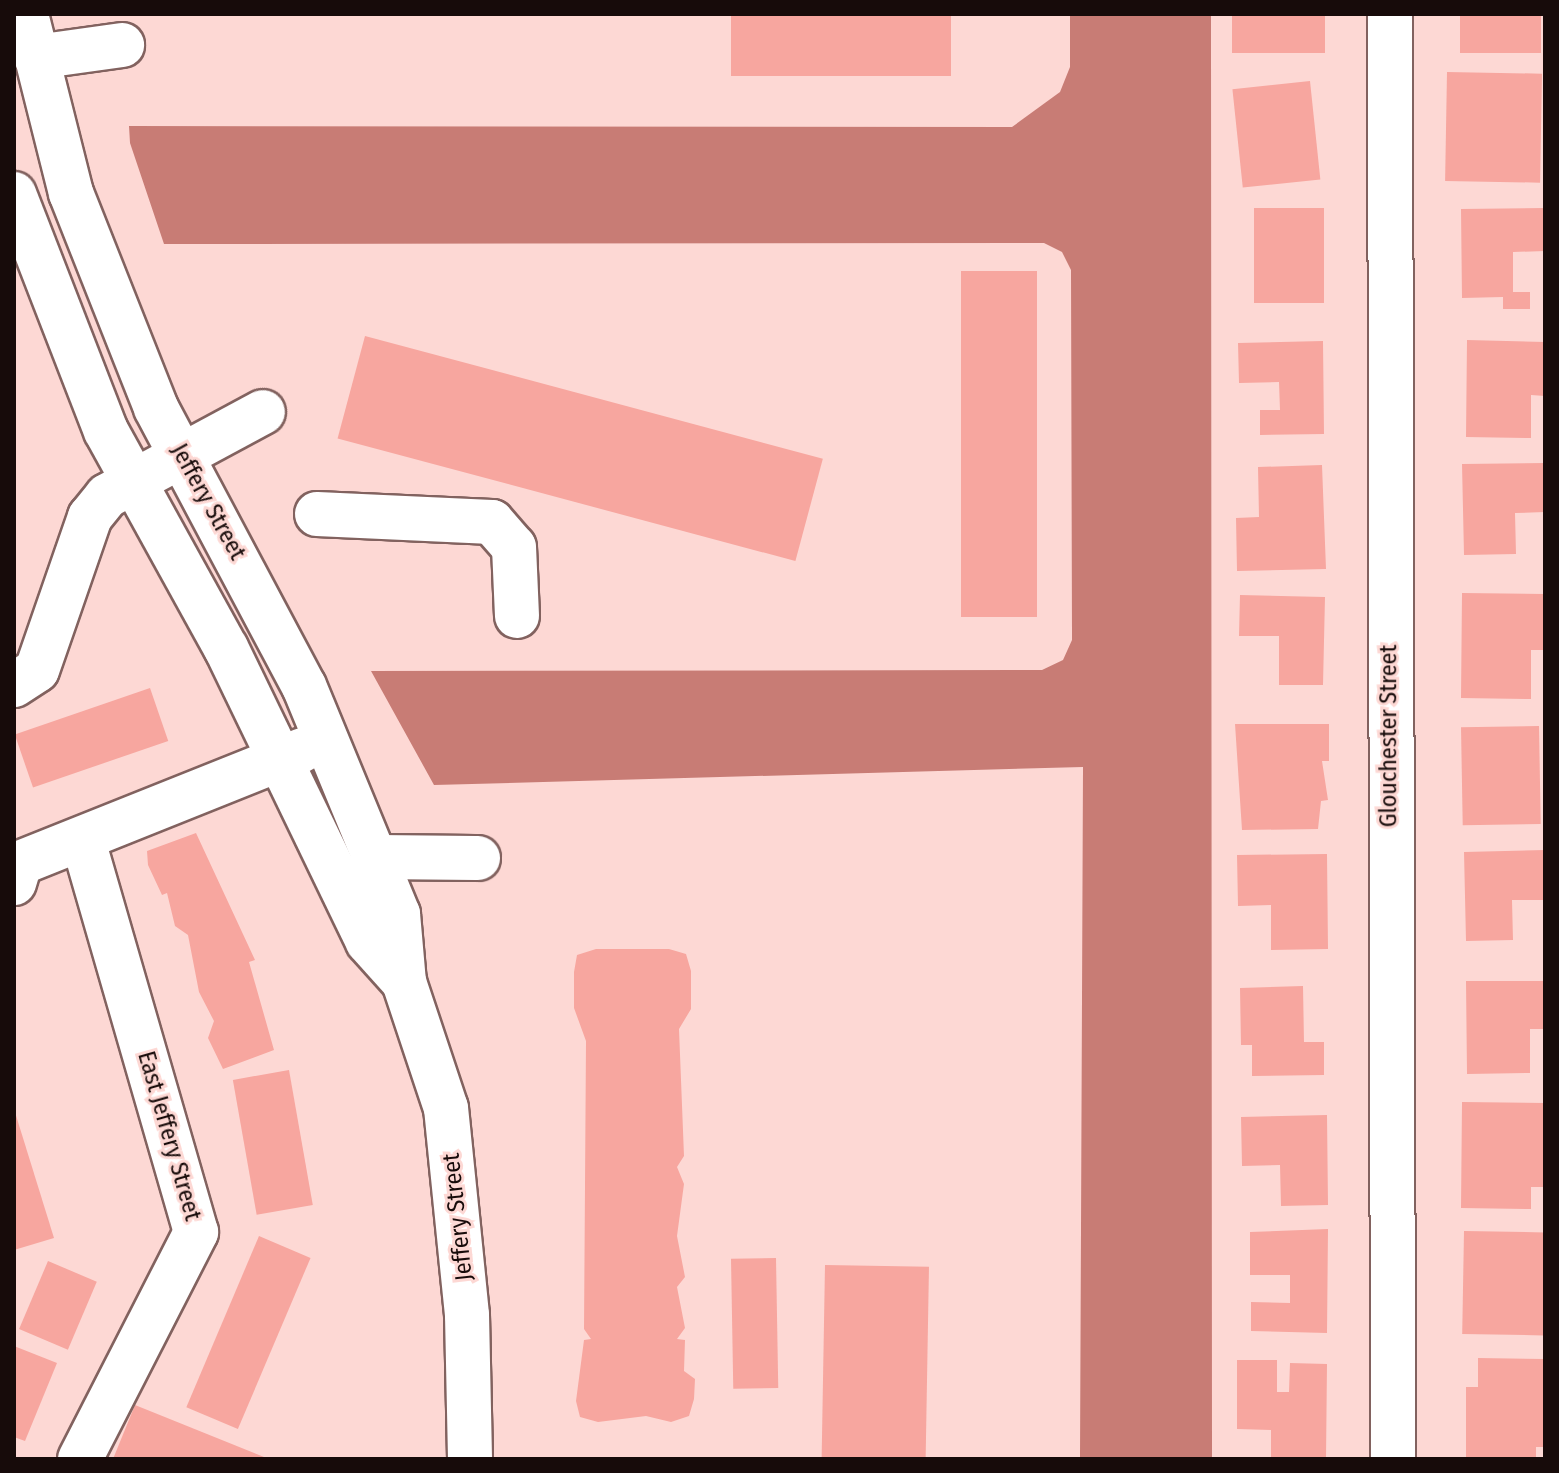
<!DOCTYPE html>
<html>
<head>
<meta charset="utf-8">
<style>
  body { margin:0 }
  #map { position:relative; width:1559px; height:1473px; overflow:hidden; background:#fdd8d4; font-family:"Fira Sans Condensed",sans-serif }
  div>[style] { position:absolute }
  .water>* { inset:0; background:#c87c75 }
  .building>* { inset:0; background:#f7a69f; transform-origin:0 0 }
  .roads { filter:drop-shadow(2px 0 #82625f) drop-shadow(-2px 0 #82625f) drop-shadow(0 2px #82625f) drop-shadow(0 -2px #82625f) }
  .minor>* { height:44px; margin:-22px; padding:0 22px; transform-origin:22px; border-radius:22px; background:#fff }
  span { translate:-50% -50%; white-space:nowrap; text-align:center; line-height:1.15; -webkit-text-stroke:6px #fdd8d4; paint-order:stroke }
  .street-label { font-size:24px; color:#170b0a }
  .frame { position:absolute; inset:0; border:16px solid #170b0a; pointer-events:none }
</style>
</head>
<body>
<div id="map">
  <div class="water">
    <i style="clip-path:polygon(1070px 14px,1211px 14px,1212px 1459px,1080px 1459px,1083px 767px,434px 785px,371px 671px,1042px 670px,1063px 660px,1072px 640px,1071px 270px,1062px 252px,1044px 243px,164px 244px,130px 143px,129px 126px,1012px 127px,1060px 92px,1070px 67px)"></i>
  </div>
  <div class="building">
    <i style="left:731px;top:14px;width:220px;height:62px"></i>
    <i style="left:1232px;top:14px;width:93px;height:39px"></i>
    <i style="left:1460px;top:14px;width:81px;height:39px"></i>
    <i style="left:1447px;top:72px;width:95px;height:109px;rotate:1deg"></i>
    <i style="left:1310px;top:81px;width:99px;height:78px;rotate:84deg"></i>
    <i style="left:1254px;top:208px;width:70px;height:95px"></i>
    <i style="clip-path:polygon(1544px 208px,1545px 251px,1513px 252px,1513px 292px,1530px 292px,1530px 309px,1503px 309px,1503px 297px,1462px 298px,1461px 209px)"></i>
    <i style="left:961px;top:271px;width:76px;height:346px"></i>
    <i style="left:365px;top:336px;width:474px;height:106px;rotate:15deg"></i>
    <i style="clip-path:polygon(1467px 340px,1545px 342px,1545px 396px,1531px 395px,1531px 438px,1466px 437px)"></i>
    <i style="clip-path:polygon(1323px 341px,1324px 434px,1260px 435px,1260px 410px,1280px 410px,1279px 382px,1239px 383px,1238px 343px)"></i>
    <i style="clip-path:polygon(1545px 463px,1545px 512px,1515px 513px,1516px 554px,1464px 555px,1462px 464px)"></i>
    <i style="clip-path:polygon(1322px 465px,1326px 569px,1237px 571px,1236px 518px,1259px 517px,1258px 467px)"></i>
    <i style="clip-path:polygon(1462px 593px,1545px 594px,1545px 650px,1531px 650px,1531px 699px,1461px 698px)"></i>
    <i style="clip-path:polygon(1240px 595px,1325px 597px,1323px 685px,1279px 685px,1279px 636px,1239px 636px)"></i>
    <i style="left:150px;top:688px;width:56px;height:143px;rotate:71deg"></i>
    <i style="clip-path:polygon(1235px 724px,1329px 724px,1329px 761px,1322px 761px,1328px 800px,1321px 801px,1318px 829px,1242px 830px)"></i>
    <i style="left:1539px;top:726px;width:98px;height:78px;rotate:89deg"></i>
    <i style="clip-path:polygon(196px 833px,255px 960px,249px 962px,274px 1050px,223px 1069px,208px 1038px,214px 1021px,199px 992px,188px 935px,175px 926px,167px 893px,162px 895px,148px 865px,147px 851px)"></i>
    <i style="clip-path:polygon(1545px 850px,1545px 900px,1512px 900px,1513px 940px,1466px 941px,1464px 852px)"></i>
    <i style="clip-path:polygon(1327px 854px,1328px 949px,1271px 950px,1271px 905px,1238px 906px,1237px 855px)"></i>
    <i style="clip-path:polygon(596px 949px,669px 949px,686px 954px,691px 971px,691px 1009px,679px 1029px,684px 1156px,677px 1167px,684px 1184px,677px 1236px,685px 1277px,677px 1287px,685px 1328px,677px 1339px,685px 1340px,684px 1371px,695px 1379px,694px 1399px,689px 1416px,671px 1422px,646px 1416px,598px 1422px,580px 1417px,576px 1401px,584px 1340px,591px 1339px,584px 1329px,586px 1041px,574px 1008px,574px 972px,577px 955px)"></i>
    <i style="clip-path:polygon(1466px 981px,1545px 981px,1545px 1029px,1530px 1029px,1530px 1073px,1467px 1074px)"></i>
    <i style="clip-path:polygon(1303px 986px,1304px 1042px,1324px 1042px,1324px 1075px,1252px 1076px,1252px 1045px,1241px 1045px,1240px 988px)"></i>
    <i style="left:289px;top:1070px;width:137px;height:57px;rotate:80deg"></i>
    <i style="clip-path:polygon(1462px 1102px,1545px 1103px,1544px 1187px,1531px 1187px,1531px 1209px,1461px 1208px)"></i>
    <i style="clip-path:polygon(14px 1109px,54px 1238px,14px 1250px)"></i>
    <i style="clip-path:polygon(1327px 1115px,1328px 1205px,1281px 1206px,1280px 1165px,1242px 1166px,1241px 1117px)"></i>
    <i style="clip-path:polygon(1328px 1229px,1327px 1333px,1251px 1331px,1251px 1302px,1290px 1303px,1290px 1275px,1250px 1275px,1250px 1232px)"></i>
    <i style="left:1464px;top:1231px;width:81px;height:103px;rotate:1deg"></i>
    <i style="left:259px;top:1236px;width:56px;height:186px;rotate:23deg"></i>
    <i style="left:776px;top:1258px;width:130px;height:45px;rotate:89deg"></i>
    <i style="left:48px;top:1261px;width:53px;height:74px;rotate:23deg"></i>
    <i style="left:825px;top:1265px;width:104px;height:194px;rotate:1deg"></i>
    <i style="clip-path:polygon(14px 1346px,57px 1363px,25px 1441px,14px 1437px)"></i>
    <i style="clip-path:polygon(1478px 1358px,1545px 1359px,1545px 1447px,1536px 1447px,1536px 1459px,1466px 1459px,1466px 1387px,1478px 1387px)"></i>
    <i style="clip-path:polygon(1237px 1360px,1277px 1360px,1277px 1392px,1289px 1392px,1290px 1363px,1327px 1364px,1326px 1459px,1271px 1459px,1271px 1430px,1237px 1429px)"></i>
    <i style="clip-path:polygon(135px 1405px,269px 1459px,113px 1459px)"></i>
  </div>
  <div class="roads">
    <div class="minor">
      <i style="left:26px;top:14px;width:185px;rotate:75.9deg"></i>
      <i style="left:71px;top:193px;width:231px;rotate:68.4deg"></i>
      <i style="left:156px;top:408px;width:315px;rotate:62deg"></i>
      <i style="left:304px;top:686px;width:247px;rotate:67.6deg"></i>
      <i style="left:398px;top:914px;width:68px;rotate:85deg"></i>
      <i style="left:404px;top:982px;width:133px;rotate:71.6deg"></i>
      <i style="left:446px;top:1108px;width:208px;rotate:84.2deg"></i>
      <i style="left:467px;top:1315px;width:144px;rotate:88.8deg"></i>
      <i style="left:1390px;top:14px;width:1445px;rotate:89.88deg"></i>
      <i style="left:36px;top:57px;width:87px;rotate:-7.9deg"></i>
      <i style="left:14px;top:194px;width:254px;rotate:68.8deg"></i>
      <i style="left:106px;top:431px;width:248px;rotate:61.1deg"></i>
      <i style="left:226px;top:648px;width:326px;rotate:64.2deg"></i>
      <i style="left:368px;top:942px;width:54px;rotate:48deg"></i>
      <i style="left:317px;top:514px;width:175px;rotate:2.6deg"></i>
      <i style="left:492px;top:522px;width:33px;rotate:49deg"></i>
      <i style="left:514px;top:547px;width:69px;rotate:87.5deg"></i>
      <i style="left:14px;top:685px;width:27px;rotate:-33deg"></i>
      <i style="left:37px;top:670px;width:162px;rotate:-70.9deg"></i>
      <i style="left:90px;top:517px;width:27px;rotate:-51deg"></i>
      <i style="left:107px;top:496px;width:177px;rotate:-28.3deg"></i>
      <i style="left:375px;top:857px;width:103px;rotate:0.6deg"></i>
      <i style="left:14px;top:883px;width:21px;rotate:-73deg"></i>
      <i style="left:20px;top:863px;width:304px;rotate:-21.8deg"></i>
      <i style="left:80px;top:1459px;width:255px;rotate:-62.9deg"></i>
      <i style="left:196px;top:1232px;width:408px;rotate:-106.1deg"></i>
    </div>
  </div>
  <div class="street-label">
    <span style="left:208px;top:502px;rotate:61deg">Jeffery Street</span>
    <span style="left:1389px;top:736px;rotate:-90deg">Glouchester Street</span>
    <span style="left:169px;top:1136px;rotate:74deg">East Jeffery Street</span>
    <span style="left:458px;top:1217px;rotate:-96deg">Jeffery Street</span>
  </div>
  <div class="frame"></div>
</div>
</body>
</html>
